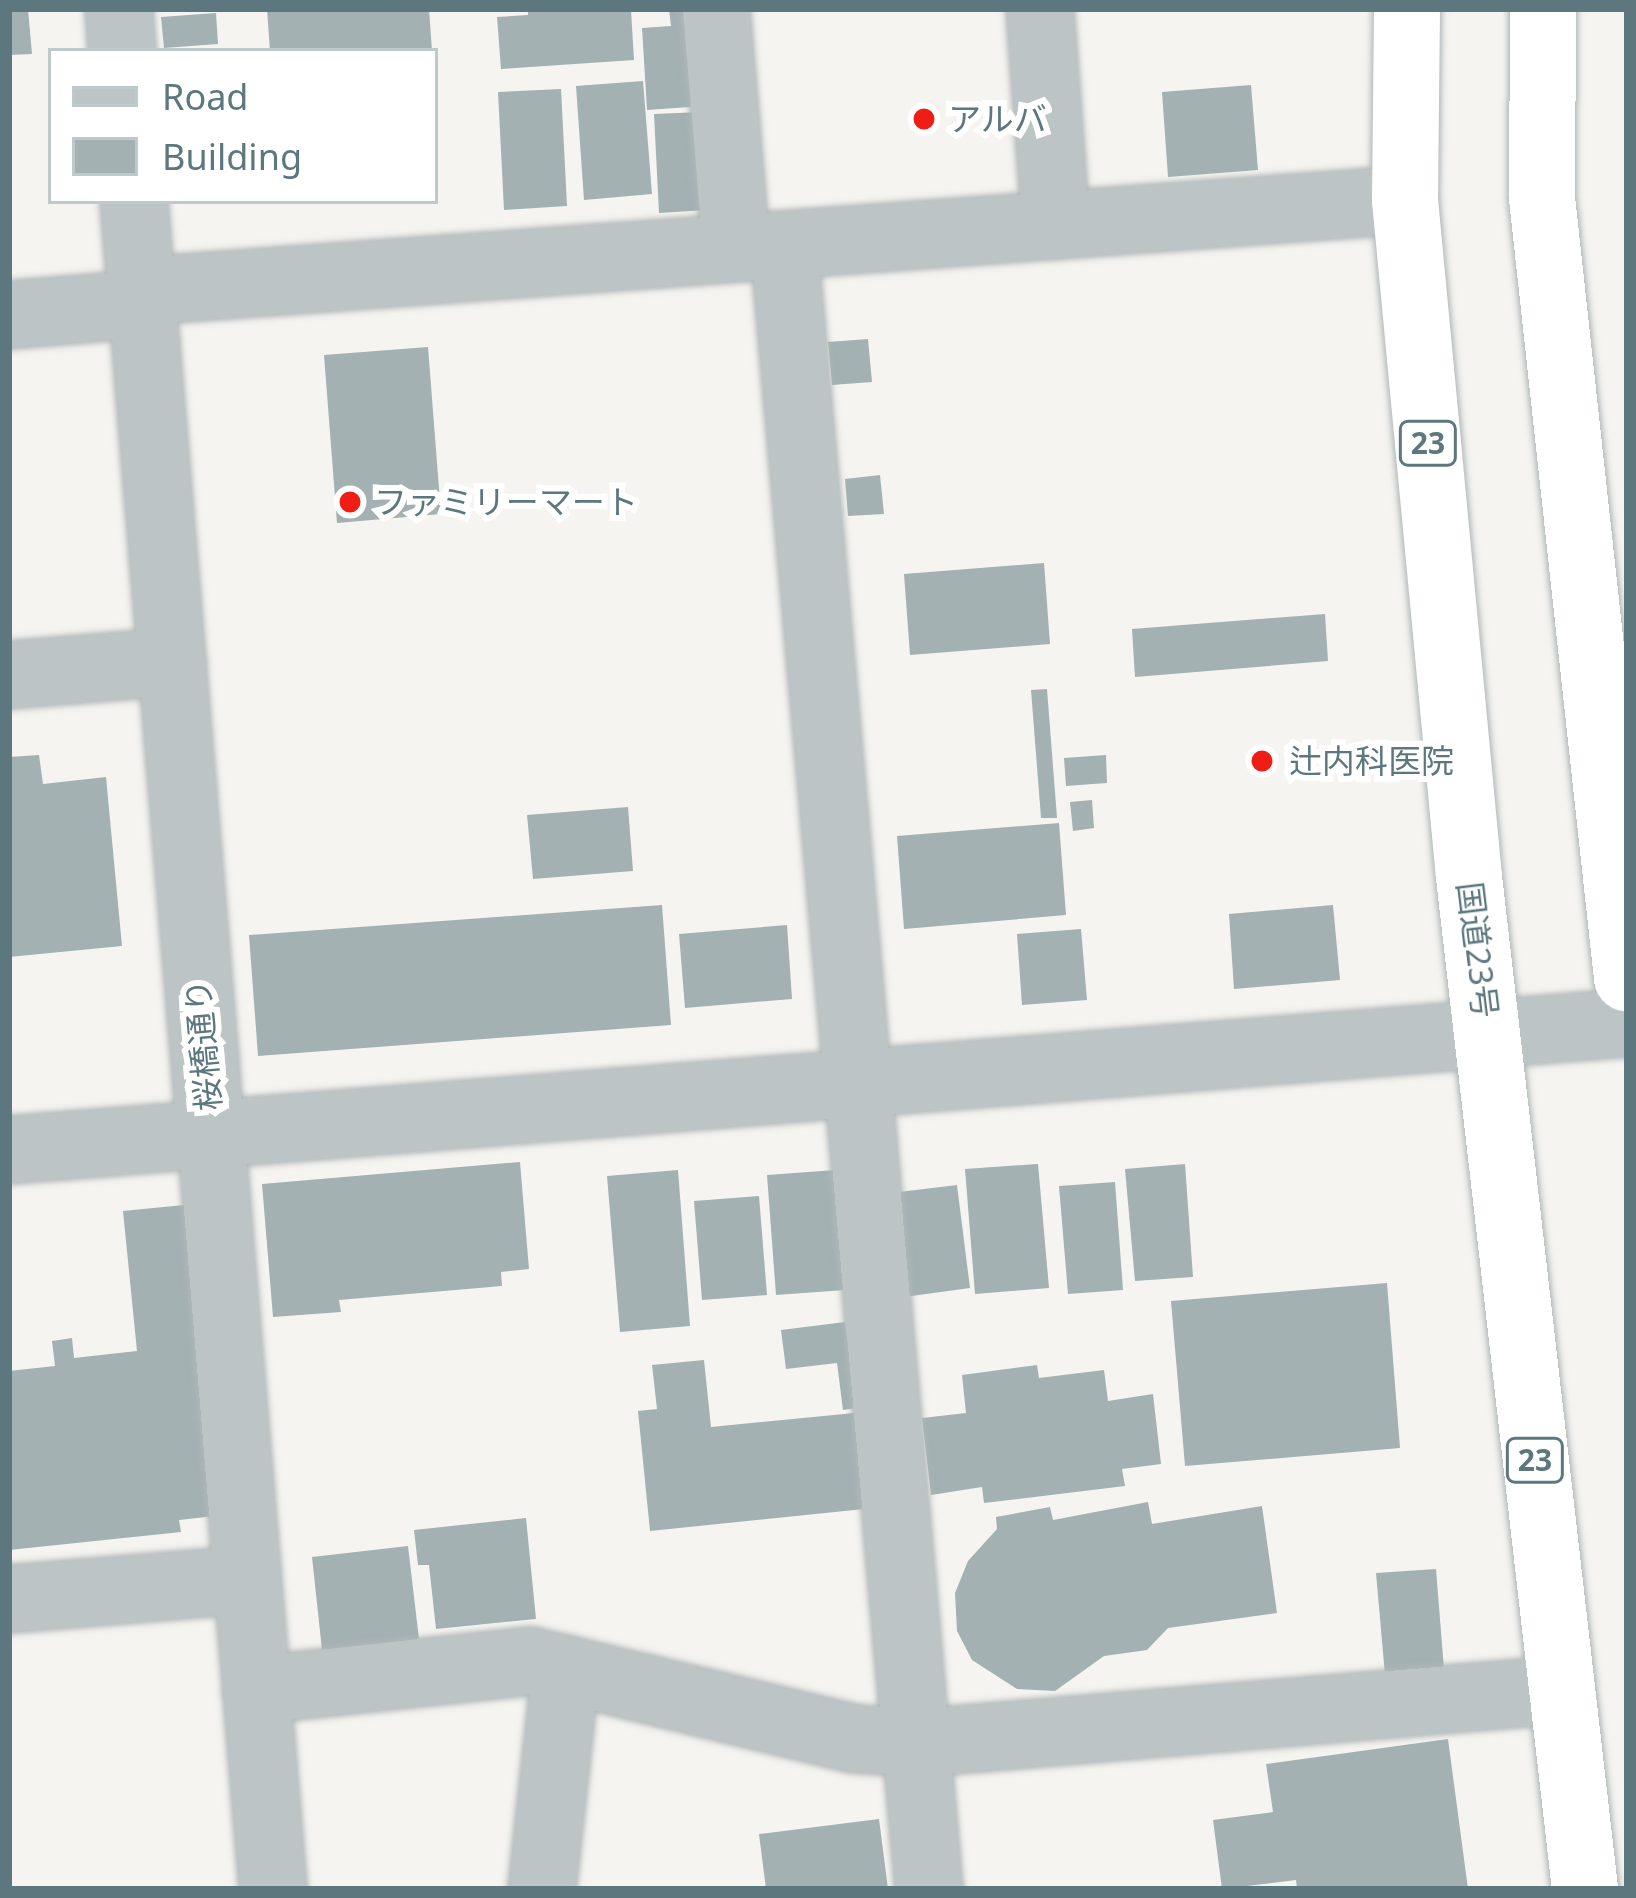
<!DOCTYPE html>
<meta charset="utf-8">
<style>
body{margin:0}
#map{position:relative;width:1636px;height:1898px;overflow:hidden;background:#f5f4f0;font-family:"Noto Sans","Noto Sans JP",sans-serif}
div>[style]{position:absolute}
.building>*{inset:0;background:#a3b1b3}
.roads{filter:drop-shadow(0 0 3px #b0b7b8) drop-shadow(0 0 3px #b0b7b8)}
.minor>*{height:66px;margin:-33px;padding:0 33px;transform-origin:33px;border-radius:33px;background:#bdc4c6}
.highway>*{height:66px;margin:-33px;padding:0 33px;transform-origin:33px;border-radius:33px;background:#fff}
.dots>*{width:33px;height:33px;translate:-50% -50%;box-sizing:border-box;border:6px solid #fff;border-radius:50%}
span{translate:-50% -50%;white-space:nowrap;text-align:center;line-height:1.15;-webkit-text-stroke:12px #fff;paint-order:stroke}
.shield-label span{padding:3px 9px;background:#fff;border:3px solid;border-radius:9px;-webkit-text-stroke-width:0}
.shield-label{font-size:30px;color:#5d777e;font-weight:700}
.poi-label{font-size:33px;color:#5d777e}
.left{translate:0 -50%;text-align:left}
.street-label{font-size:33px;color:#5d777e}
.frame{position:absolute;inset:0;border:12px solid #5d777e;pointer-events:none}
.legend{position:absolute;left:48px;top:48px;width:390px;height:156px;box-sizing:border-box;background:#fff;border:3px solid #bec9cb;margin:0;padding:15px 21px;list-style:none;font-size:36px;color:#5d777e}
.legend li{display:flex;align-items:center;gap:24px;height:60px}
.legend b{width:60px;border:3px solid #bec9cb}
</style>
<div id="map">
<div class="building">
<i style="clip-path:polygon(9px 9px,28px 9px,32px 54px,9px 55px)"></i>
<i style="clip-path:polygon(267px 9px,429px 9px,432px 51px,270px 51px)"></i>
<i style="clip-path:polygon(528px 9px,631px 10px,634px 60px,501px 69px,497px 17px,528px 15px)"></i>
<i style="clip-path:polygon(669px 9px,697px 9px,704px 106px,647px 110px,642px 28px,671px 26px)"></i>
<i style="clip-path:polygon(216px 13px,218px 44px,164px 48px,161px 17px)"></i>
<i style="clip-path:polygon(643px 81px,652px 194px,584px 200px,576px 86px)"></i>
<i style="clip-path:polygon(1251px 85px,1258px 170px,1168px 177px,1162px 92px)"></i>
<i style="clip-path:polygon(561px 89px,567px 206px,504px 210px,498px 92px)"></i>
<i style="clip-path:polygon(702px 112px,707px 210px,659px 213px,654px 114px)"></i>
<i style="clip-path:polygon(868px 339px,872px 382px,832px 385px,828px 342px)"></i>
<i style="clip-path:polygon(428px 347px,441px 514px,337px 523px,324px 355px)"></i>
<i style="clip-path:polygon(880px 475px,884px 514px,848px 516px,845px 479px)"></i>
<i style="clip-path:polygon(1044px 563px,1050px 644px,910px 655px,904px 574px)"></i>
<i style="clip-path:polygon(1325px 614px,1328px 661px,1135px 677px,1132px 629px)"></i>
<i style="clip-path:polygon(1047px 689px,1057px 818px,1041px 818px,1031px 690px)"></i>
<i style="clip-path:polygon(39px 755px,43px 784px,106px 777px,122px 946px,9px 957px,9px 757px)"></i>
<i style="clip-path:polygon(1106px 755px,1107px 783px,1066px 786px,1064px 758px)"></i>
<i style="clip-path:polygon(1092px 800px,1094px 828px,1073px 831px,1070px 802px)"></i>
<i style="clip-path:polygon(628px 807px,633px 871px,533px 879px,527px 815px)"></i>
<i style="clip-path:polygon(1059px 823px,1066px 915px,904px 929px,897px 836px)"></i>
<i style="clip-path:polygon(662px 905px,671px 1025px,258px 1056px,249px 935px)"></i>
<i style="clip-path:polygon(1333px 905px,1340px 980px,1234px 989px,1229px 914px)"></i>
<i style="clip-path:polygon(787px 925px,792px 999px,685px 1008px,679px 934px)"></i>
<i style="clip-path:polygon(1081px 929px,1087px 1000px,1022px 1005px,1017px 934px)"></i>
<i style="clip-path:polygon(520px 1162px,529px 1269px,501px 1272px,502px 1286px,339px 1300px,341px 1312px,273px 1317px,262px 1184px)"></i>
<i style="clip-path:polygon(1038px 1164px,1049px 1288px,975px 1294px,965px 1169px)"></i>
<i style="clip-path:polygon(1185px 1164px,1193px 1277px,1135px 1281px,1125px 1169px)"></i>
<i style="clip-path:polygon(678px 1170px,690px 1326px,620px 1332px,607px 1176px)"></i>
<i style="clip-path:polygon(836px 1170px,845px 1290px,776px 1295px,767px 1175px)"></i>
<i style="clip-path:polygon(1115px 1182px,1123px 1290px,1068px 1294px,1059px 1186px)"></i>
<i style="clip-path:polygon(957px 1185px,970px 1288px,904px 1297px,891px 1193px)"></i>
<i style="clip-path:polygon(759px 1196px,767px 1295px,702px 1300px,694px 1201px)"></i>
<i style="clip-path:polygon(184px 1205px,215px 1516px,179px 1520px,181px 1532px,9px 1550px,9px 1371px,55px 1366px,52px 1341px,72px 1338px,74px 1358px,137px 1351px,123px 1211px)"></i>
<i style="clip-path:polygon(1387px 1283px,1400px 1448px,1185px 1466px,1171px 1301px)"></i>
<i style="clip-path:polygon(845px 1322px,856px 1408px,843px 1410px,837px 1363px,786px 1369px,781px 1330px)"></i>
<i style="clip-path:polygon(704px 1360px,711px 1427px,854px 1413px,864px 1509px,650px 1531px,638px 1411px,657px 1409px,652px 1365px)"></i>
<i style="clip-path:polygon(1037px 1365px,1039px 1378px,1104px 1370px,1108px 1401px,1153px 1394px,1161px 1464px,1122px 1469px,1125px 1486px,984px 1503px,982px 1487px,931px 1495px,922px 1418px,966px 1413px,962px 1375px)"></i>
<i style="clip-path:polygon(1148px 1502px,1152px 1524px,1262px 1506px,1277px 1613px,1168px 1628px,1147px 1650px,1104px 1656px,1055px 1691px,1017px 1689px,972px 1660px,957px 1631px,955px 1593px,968px 1561px,997px 1529px,996px 1517px,1050px 1507px,1053px 1520px)"></i>
<i style="clip-path:polygon(526px 1518px,536px 1619px,436px 1629px,429px 1565px,418px 1565px,414px 1530px)"></i>
<i style="clip-path:polygon(408px 1546px,419px 1639px,322px 1650px,312px 1557px)"></i>
<i style="clip-path:polygon(1436px 1569px,1444px 1669px,1385px 1675px,1376px 1573px)"></i>
<i style="clip-path:polygon(1448px 1739px,1468px 1889px,1297px 1889px,1296px 1880px,1222px 1889px,1213px 1820px,1273px 1812px,1266px 1764px)"></i>
<i style="clip-path:polygon(879px 1819px,888px 1889px,766px 1889px,759px 1834px)"></i>
</div>
<div class="roads">
<div class="minor">
<i style="left:119px;top:9px;width:42px;rotate:85.9deg"></i>
<i style="left:716px;top:9px;width:240px;rotate:85.2deg"></i>
<i style="left:1040px;top:9px;width:217px;rotate:85.8deg"></i>
<i style="left:134px;top:201px;width:1694px;rotate:85.29deg"></i>
<i style="left:784px;top:245px;width:1650px;rotate:84.96deg"></i>
<i style="left:142px;top:291px;width:1266px;rotate:-4.12deg"></i>
<i style="left:9px;top:315px;width:133px;rotate:-4.7deg"></i>
<i style="left:9px;top:675px;width:164px;rotate:-4.6deg"></i>
<i style="left:9px;top:1150px;width:1623px;rotate:-4.49deg"></i>
<i style="left:9px;top:1599px;width:239px;rotate:-4.6deg"></i>
<i style="left:256px;top:1690px;width:276px;rotate:-6deg"></i>
<i style="left:530px;top:1661px;width:335px;rotate:13.5deg"></i>
<i style="left:856px;top:1739px;width:62px;rotate:3.7deg"></i>
<i style="left:918px;top:1743px;width:644px;rotate:-4.72deg"></i>
<i style="left:542px;top:1889px;width:221px;rotate:-83.8deg"></i>
</div>
<div class="highway">
<i style="left:1407px;top:9px;width:191px;rotate:90.6deg"></i>
<i style="left:1405px;top:200px;width:680px;rotate:84.6deg"></i>
<i style="left:1469px;top:877px;width:1019px;rotate:83.46deg"></i>
<i style="left:1543px;top:9px;width:189px;rotate:90.3deg"></i>
<i style="left:1542px;top:198px;width:785px;rotate:83.78deg"></i>
</div>
</div>
<div class="dots">
<i style="left:924px;top:119px;background:#f01c16"></i>
<i style="left:350px;top:502px;background:#f01c16"></i>
<i style="left:1262px;top:761px;background:#f01c16"></i>
</div>
<div class="shield-label">
<span style="left:1428px;top:443px">23</span>
<span style="left:1535px;top:1460px">23</span>
</div>
<div class="poi-label">
<span class="left" style="left:948px;top:119px">アルバ</span>
<span class="left" style="left:374px;top:502px">ファミリーマート</span>
<span class="left" style="left:1289px;top:761px">辻内科医院</span>
</div>
<div class="street-label">
<span style="left:1478px;top:950px;rotate:83deg">国道23号</span>
<span style="left:203px;top:1045px;rotate:-95deg">桜橋通り</span>
</div>
<div class="frame"></div>
<ul class="legend">
<li><b style="height:15px;background:#bdc4c6"></b>Road</li>
<li><b style="height:33px;background:#a3b1b3"></b>Building</li>
</ul>
</div>
